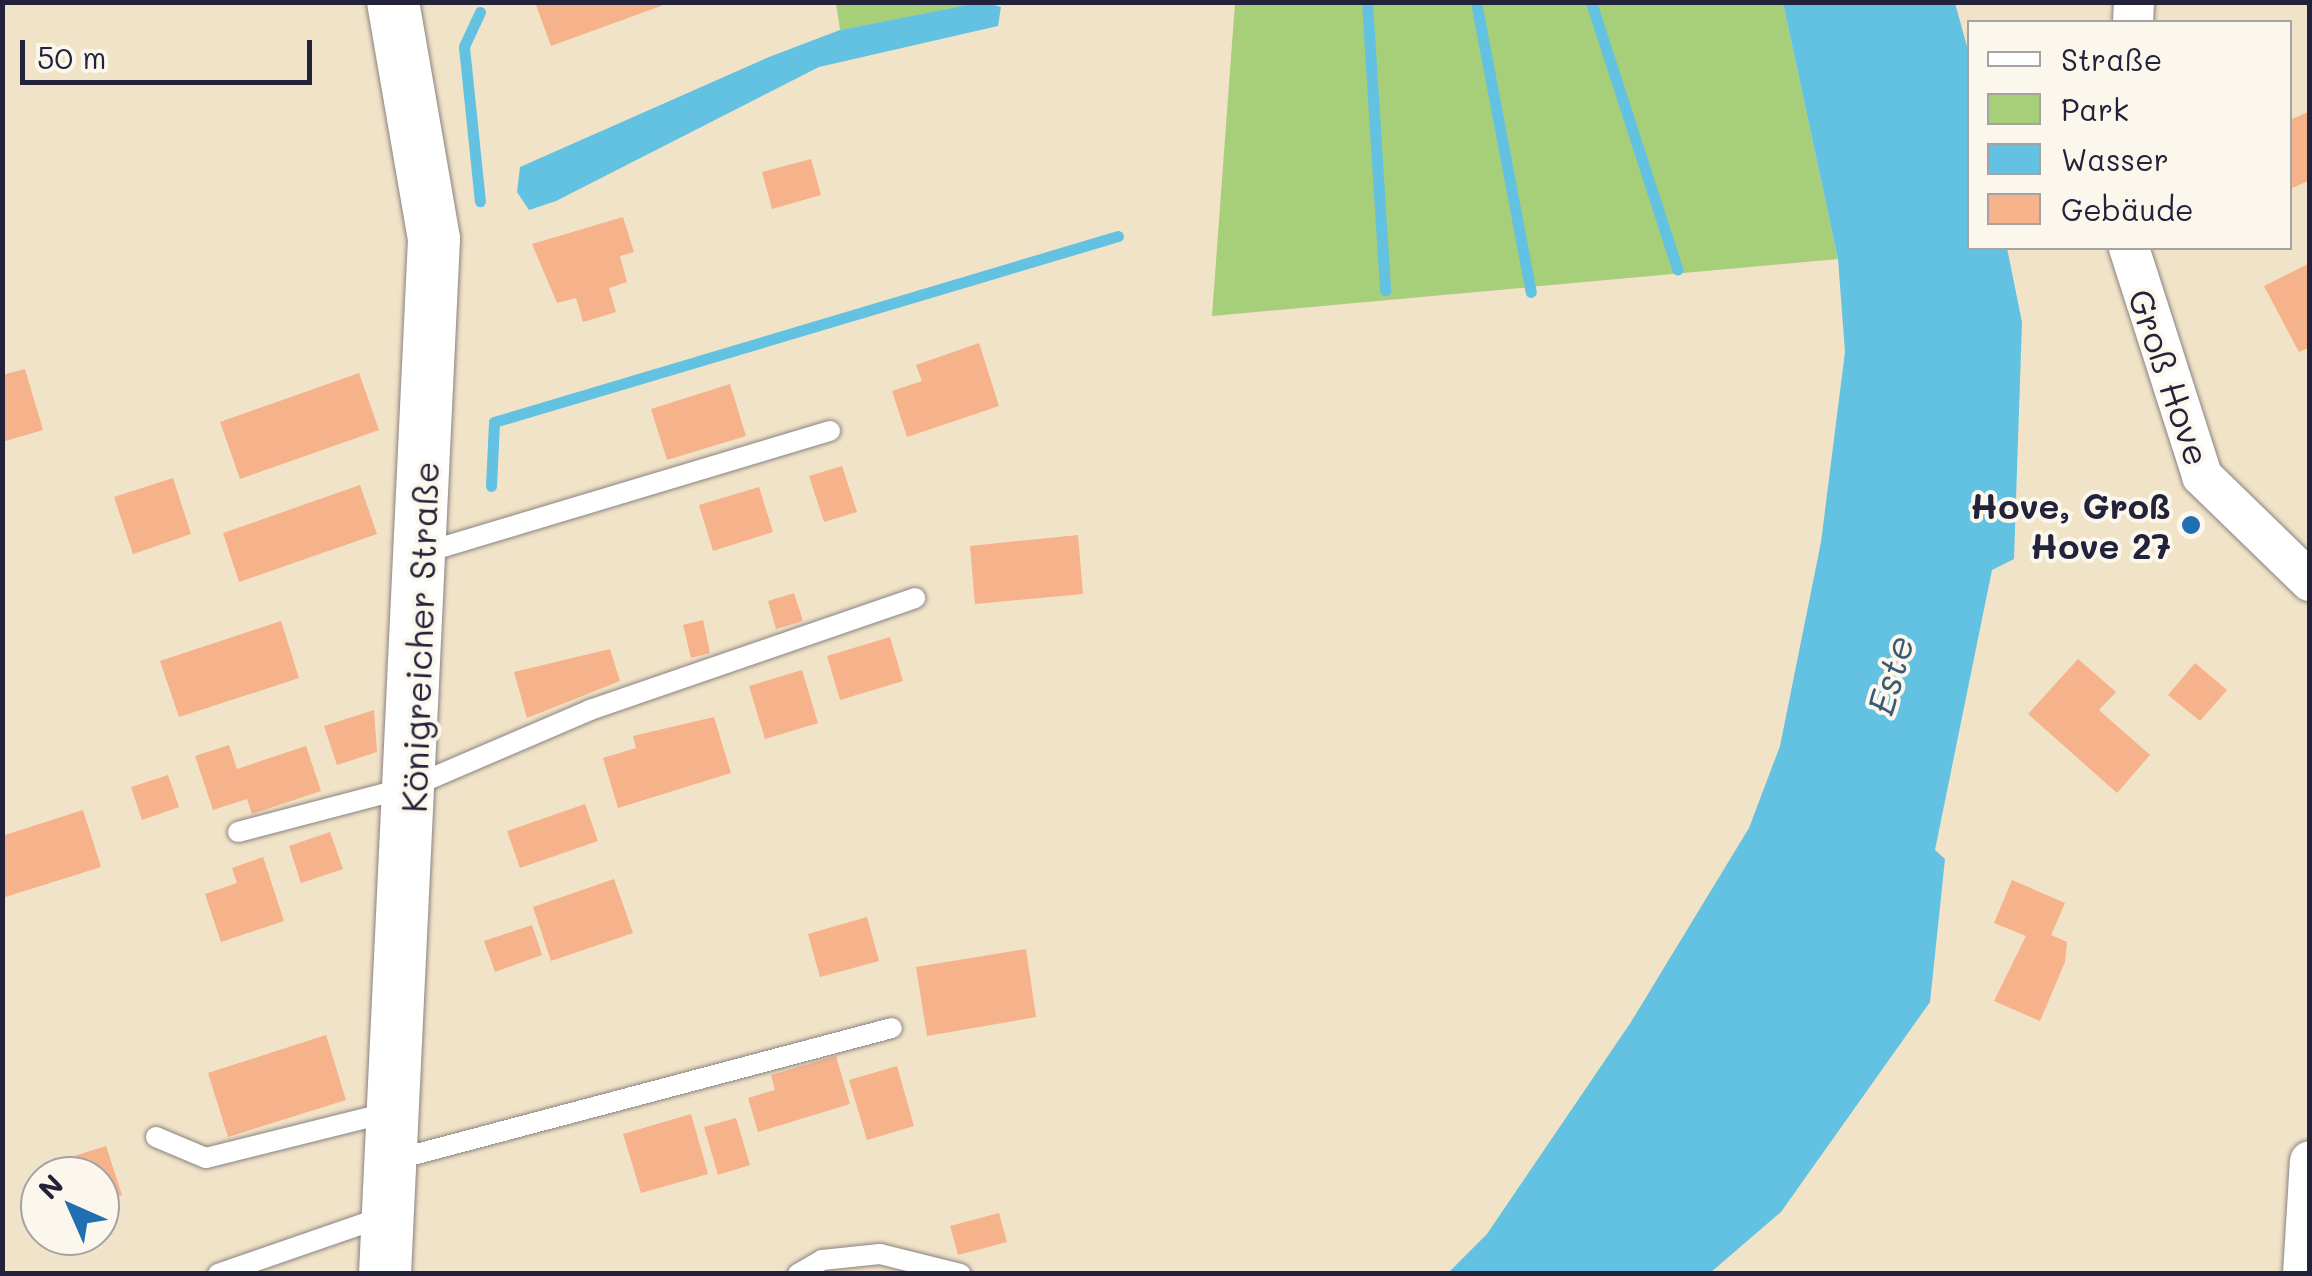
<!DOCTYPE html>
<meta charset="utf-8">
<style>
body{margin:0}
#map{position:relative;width:2312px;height:1276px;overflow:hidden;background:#f1e3c7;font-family:Mali,sans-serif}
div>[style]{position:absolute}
.green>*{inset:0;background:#a7ce79}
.water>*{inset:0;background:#63c2e1}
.stream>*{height:11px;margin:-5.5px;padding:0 5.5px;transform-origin:5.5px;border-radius:5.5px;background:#63c2e1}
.building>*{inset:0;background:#f5b28b}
.roads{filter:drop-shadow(0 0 2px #8a8281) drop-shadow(0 0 2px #8a8281)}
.service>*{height:20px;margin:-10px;padding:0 10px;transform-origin:10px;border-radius:10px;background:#fff}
.minor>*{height:40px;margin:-20px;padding:0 20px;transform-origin:20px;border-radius:20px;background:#fff}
.tertiary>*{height:52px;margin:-26px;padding:0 26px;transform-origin:26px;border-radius:26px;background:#fff}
.dots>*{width:28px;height:28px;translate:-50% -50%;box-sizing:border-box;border:5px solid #fbf7ec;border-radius:50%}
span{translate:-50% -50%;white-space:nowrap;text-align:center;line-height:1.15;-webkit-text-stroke:8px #fbf7ec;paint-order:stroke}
.street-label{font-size:35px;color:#22223b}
.poi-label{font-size:35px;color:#22223b;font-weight:700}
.right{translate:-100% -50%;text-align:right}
.water-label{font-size:38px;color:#395a75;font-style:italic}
.frame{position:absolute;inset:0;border:5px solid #22223b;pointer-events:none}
.legend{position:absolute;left:1967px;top:20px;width:325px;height:230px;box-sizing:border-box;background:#fbf7ec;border:2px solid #a4a2a5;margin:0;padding:12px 18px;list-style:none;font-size:30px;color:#22223b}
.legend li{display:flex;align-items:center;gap:20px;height:50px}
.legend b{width:50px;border:2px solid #a4a2a5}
.north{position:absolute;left:20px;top:1156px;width:100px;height:100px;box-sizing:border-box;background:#fbf7ec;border:2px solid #a4a2a5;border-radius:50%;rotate:315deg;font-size:28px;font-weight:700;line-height:40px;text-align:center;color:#22223b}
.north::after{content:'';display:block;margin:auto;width:35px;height:45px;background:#1f6fb2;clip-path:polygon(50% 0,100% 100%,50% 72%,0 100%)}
.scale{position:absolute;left:20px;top:40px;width:292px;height:45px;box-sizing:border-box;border:5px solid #22223b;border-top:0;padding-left:12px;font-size:30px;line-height:35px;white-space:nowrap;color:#22223b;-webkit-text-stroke:8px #fbf7ec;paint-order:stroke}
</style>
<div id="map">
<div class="green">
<i style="clip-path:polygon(836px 3px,984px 3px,840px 30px)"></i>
<i style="clip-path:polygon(1235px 3px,1783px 3px,1838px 259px,1212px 316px)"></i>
</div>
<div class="water">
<i style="clip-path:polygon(984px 2px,1001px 7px,998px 26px,819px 67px,556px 201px,529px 210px,517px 192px,520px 167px,769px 57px,840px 30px)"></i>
<i style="clip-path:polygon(1783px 3px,1955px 3px,1969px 54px,1970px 248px,2007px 248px,2022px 322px,2014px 559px,1992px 570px,1935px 850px,1945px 859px,1930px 1002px,1781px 1212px,1710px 1273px,1448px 1273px,1487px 1234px,1631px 1022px,1749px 828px,1780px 746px,1821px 542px,1845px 352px,1838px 259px)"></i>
</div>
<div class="stream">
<i style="left:1367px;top:2px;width:289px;rotate:86.4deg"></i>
<i style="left:1476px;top:2px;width:295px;rotate:79.3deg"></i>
<i style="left:1591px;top:2px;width:281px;rotate:72.1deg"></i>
<i style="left:480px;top:12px;width:38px;rotate:115deg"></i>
<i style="left:464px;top:47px;width:155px;rotate:84.1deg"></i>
<i style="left:491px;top:486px;width:64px;rotate:-87.3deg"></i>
<i style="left:494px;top:422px;width:651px;rotate:-16.6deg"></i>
</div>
<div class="building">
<i style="clip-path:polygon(535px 2px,669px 2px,669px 3px,551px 46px)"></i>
<i style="clip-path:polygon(2310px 111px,2310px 180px,2290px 189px,2290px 120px)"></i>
<i style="clip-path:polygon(811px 159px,821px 195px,772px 209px,762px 172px)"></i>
<i style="clip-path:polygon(623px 217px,634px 252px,620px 256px,627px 282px,609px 288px,616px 312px,583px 322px,576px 298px,557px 303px,532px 244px)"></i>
<i style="clip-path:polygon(2310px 263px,2310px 347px,2299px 352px,2264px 286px)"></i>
<i style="clip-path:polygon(979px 343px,999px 406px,907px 437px,892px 391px,922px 381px,916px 365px)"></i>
<i style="clip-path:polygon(25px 369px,43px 430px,2px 442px,2px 375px)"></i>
<i style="clip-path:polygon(359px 373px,379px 430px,240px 479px,220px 422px)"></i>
<i style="clip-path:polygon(730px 384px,746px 436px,667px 460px,651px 409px)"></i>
<i style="clip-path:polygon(842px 466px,857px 512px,824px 522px,809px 476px)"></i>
<i style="clip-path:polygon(173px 478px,191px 534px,133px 554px,114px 497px)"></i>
<i style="clip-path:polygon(360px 485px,377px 534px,239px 582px,223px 533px)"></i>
<i style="clip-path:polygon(759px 487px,773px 532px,713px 551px,699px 505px)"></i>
<i style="clip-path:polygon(1078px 535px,1083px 594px,975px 604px,970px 546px)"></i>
<i style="clip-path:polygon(794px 593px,803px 621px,776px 629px,768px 601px)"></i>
<i style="clip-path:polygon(703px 620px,710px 653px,691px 658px,683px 625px)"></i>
<i style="clip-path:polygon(281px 621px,299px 678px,179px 717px,160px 661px)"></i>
<i style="clip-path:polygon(890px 637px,903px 681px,840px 700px,827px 656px)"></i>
<i style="clip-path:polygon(610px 649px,620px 681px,527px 718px,514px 672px)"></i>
<i style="clip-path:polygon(2078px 659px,2116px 692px,2099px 710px,2150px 755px,2117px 793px,2028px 714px)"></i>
<i style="clip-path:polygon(2195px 663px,2227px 690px,2200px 721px,2168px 695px)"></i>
<i style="clip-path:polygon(802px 670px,818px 723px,765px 739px,749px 686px)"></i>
<i style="clip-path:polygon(374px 710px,377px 752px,337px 765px,324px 726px)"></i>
<i style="clip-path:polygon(714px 717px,731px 773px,618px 808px,603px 758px,636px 748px,633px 736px)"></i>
<i style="clip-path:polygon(229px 745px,237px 769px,306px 746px,321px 791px,252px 814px,247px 799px,213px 810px,195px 756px)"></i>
<i style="clip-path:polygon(168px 775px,179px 807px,142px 820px,131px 787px)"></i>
<i style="clip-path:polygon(585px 804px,598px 841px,520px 868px,507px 831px)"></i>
<i style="clip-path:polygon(83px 810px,101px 867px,2px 898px,2px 836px)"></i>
<i style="clip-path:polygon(330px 832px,343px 869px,301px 883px,289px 846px)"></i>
<i style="clip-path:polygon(263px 857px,284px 921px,221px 942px,205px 894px,237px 883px,232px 868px)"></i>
<i style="clip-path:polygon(614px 879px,633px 933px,551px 961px,533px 907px)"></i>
<i style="clip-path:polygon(2012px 880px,2065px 903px,2051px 935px,2067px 942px,2065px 962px,2040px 1021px,1994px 1001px,2026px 936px,1994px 923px)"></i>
<i style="clip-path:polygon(867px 917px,879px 961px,820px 977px,808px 934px)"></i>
<i style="clip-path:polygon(532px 925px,542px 955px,495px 972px,484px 941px)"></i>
<i style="clip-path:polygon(1026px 949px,1036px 1017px,927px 1036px,916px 967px)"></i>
<i style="clip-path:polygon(326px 1035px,346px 1100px,228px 1137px,208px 1073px)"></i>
<i style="clip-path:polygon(836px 1056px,850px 1104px,758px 1132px,748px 1098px,775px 1090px,771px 1075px)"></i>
<i style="clip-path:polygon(897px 1066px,914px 1126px,867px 1140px,849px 1080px)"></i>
<i style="clip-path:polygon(691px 1114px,708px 1174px,641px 1193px,623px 1134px)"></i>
<i style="clip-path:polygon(736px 1118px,750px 1165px,718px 1175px,704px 1127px)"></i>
<i style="clip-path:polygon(106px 1146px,122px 1195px,100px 1202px,100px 1176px,60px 1176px,55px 1162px)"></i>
<i style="clip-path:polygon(999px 1213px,1007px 1242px,958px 1255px,950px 1226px)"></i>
</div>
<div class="roads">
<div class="service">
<i style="left:423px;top:553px;width:425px;rotate:-16.7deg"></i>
<i style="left:238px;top:832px;width:181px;rotate:-14.7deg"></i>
<i style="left:413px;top:786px;width:193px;rotate:-23.2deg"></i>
<i style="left:590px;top:710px;width:344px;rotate:-19deg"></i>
<i style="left:156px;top:1137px;width:54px;rotate:22.8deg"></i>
<i style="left:206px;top:1158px;width:190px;rotate:-14deg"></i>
<i style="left:394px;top:1160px;width:515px;rotate:-14.85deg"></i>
<i style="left:218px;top:1274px;width:175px;rotate:-19.1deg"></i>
<i style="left:798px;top:1274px;width:28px;rotate:-30deg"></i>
<i style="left:822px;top:1260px;width:58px;rotate:-5.9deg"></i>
<i style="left:880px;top:1254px;width:83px;rotate:13.9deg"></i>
</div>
<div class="minor">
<i style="left:2133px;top:22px;width:20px;rotate:-87deg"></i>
<i style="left:2129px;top:248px;width:239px;rotate:72.2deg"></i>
<i style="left:2202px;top:476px;width:151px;rotate:44.2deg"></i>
<i style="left:2303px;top:1274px;width:113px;rotate:-86.5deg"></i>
</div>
<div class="tertiary">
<i style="left:385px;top:1274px;width:1036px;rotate:-87.29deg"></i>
<i style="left:434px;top:239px;width:241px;rotate:-99.8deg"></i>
</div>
</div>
<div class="dots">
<i style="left:2191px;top:525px;background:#1f6fb2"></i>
</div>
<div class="street-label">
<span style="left:2170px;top:377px;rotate:71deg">Groß Hove</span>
<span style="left:419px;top:637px;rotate:-88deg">Königreicher Straße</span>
</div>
<div class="poi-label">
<span class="right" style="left:2171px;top:525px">Hove, Groß<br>Hove 27</span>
</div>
<div class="water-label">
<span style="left:1890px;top:675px;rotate:-74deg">Este</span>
</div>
<div class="frame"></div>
<ul class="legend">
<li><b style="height:12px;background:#fff"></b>Straße</li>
<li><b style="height:28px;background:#a7ce79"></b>Park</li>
<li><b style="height:28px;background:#63c2e1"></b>Wasser</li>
<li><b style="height:28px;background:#f5b28b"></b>Gebäude</li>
</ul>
<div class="north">N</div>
<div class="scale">50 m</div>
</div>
